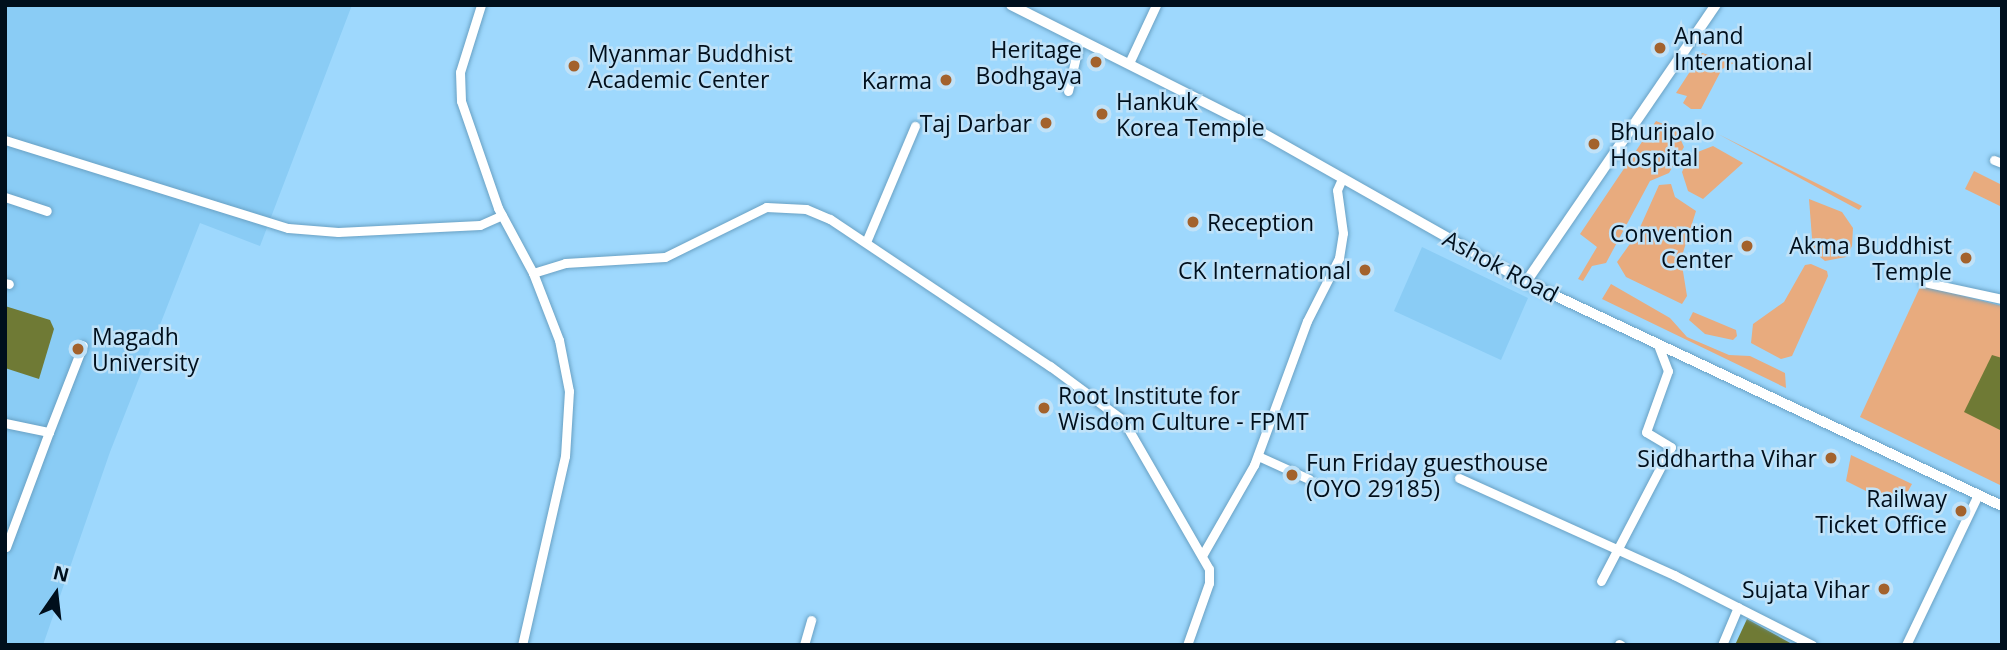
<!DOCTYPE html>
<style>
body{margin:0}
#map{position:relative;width:2007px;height:650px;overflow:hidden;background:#9ed8fd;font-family:"Open Sans",sans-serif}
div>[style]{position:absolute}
.built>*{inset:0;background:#8accf5}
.green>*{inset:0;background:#e8ab7e}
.water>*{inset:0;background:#6f7a35}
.roads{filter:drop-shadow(0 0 2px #69a1c4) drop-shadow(0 0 2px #69a1c4)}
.minor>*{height:9px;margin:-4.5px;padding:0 4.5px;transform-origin:4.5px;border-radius:4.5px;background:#fff}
.tertiary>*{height:10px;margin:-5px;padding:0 5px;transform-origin:5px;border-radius:5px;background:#fff}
.dots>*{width:19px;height:19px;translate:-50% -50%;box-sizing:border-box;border:4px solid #c0e2f8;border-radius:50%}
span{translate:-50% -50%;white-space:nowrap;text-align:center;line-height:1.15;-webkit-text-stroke:5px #c0e2f8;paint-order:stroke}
.poi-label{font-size:23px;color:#000f1c}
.left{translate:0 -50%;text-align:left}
.right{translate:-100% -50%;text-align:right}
.street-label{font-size:23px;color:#000f1c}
.frame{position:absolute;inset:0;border:7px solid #000f1c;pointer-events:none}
.north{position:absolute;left:21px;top:559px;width:70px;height:70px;-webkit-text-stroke:5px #c0e2f8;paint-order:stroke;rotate:14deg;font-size:19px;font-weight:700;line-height:28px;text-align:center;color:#000f1c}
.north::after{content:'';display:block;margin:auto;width:24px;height:32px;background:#000f1c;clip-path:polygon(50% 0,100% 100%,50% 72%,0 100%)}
</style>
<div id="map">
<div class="built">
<i style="clip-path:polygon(5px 5px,352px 5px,260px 246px,200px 223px,110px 452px,43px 645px,5px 645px)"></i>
<i style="clip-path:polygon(1422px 247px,1528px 298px,1501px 360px,1394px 311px)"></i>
</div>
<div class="green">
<i style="clip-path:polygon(1702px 53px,1734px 63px,1722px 69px,1701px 109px,1691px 109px,1683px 103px,1687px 96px,1676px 93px)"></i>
<i style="clip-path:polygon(1656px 121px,1676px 129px,1684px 147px,1669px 173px,1650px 181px,1606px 263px,1592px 266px,1583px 281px,1578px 279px,1597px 247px,1580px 234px)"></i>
<i style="clip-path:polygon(1718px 134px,1862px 206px,1859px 210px)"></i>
<i style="clip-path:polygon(1713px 146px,1743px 163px,1703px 199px,1688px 191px,1682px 172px,1690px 155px)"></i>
<i style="clip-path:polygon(1974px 171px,2002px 185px,2002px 207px,1965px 189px)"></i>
<i style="clip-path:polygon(1671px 184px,1675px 197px,1696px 211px,1681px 259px,1687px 296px,1682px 304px,1626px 277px,1617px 262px,1637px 234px,1659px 185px)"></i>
<i style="clip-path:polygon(1809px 199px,1842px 212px,1853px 228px,1852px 246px,1846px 257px,1825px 261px,1813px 251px)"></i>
<i style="clip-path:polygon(1811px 264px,1827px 271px,1828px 276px,1792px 356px,1781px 359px,1751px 343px,1753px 324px,1784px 302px,1805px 265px)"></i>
<i style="clip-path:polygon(1611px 284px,1670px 318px,1687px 337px,1729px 355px,1750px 356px,1785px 373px,1786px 388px,1602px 299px)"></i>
<i style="clip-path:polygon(1921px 285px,2002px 306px,2002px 486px,1860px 417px)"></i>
<i style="clip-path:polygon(1693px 312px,1736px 330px,1737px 336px,1733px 340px,1705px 334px,1689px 320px)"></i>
<i style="clip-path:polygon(1851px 455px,1912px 484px,1902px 502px,1896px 506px,1846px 481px)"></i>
</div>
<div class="water">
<i style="clip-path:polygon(5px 306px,50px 320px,54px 329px,39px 379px,5px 368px)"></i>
<i style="clip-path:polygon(1992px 355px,2002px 358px,2002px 431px,1964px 412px)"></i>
<i style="clip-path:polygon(1747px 619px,1794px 645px,1735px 645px)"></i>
</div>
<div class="roads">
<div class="minor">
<i style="left:481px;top:5px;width:70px;rotate:107.4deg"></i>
<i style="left:460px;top:72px;width:29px;rotate:88deg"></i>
<i style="left:461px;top:101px;width:113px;rotate:70.9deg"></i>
<i style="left:498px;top:208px;width:74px;rotate:61.7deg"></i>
<i style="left:533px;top:273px;width:72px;rotate:68.8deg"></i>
<i style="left:559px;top:340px;width:52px;rotate:78.9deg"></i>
<i style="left:569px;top:391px;width:65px;rotate:93.5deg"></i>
<i style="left:565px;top:456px;width:194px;rotate:102.8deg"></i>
<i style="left:1129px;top:63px;width:64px;rotate:-65deg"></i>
<i style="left:1068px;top:91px;width:53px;rotate:-77deg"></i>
<i style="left:5px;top:140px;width:296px;rotate:17.3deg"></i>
<i style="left:288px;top:228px;width:50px;rotate:4.6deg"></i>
<i style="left:338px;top:232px;width:142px;rotate:-2.8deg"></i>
<i style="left:480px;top:225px;width:24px;rotate:-24deg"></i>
<i style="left:1994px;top:160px;width:9px;rotate:21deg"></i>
<i style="left:5px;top:197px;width:44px;rotate:18.4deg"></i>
<i style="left:866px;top:242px;width:126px;rotate:-67.1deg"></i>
<i style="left:533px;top:273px;width:34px;rotate:-17deg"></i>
<i style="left:565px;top:263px;width:100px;rotate:-3.4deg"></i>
<i style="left:665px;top:257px;width:113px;rotate:-26.3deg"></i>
<i style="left:766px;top:207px;width:40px;rotate:2.9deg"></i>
<i style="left:806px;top:209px;width:26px;rotate:23deg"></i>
<i style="left:830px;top:219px;width:265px;rotate:33.8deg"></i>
<i style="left:1050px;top:366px;width:91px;rotate:36.5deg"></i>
<i style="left:1123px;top:420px;width:172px;rotate:60deg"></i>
<i style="left:1209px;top:569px;width:14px;rotate:90deg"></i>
<i style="left:1209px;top:583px;width:66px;rotate:109.5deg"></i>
<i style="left:1924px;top:282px;width:80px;rotate:12.3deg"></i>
<i style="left:5px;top:283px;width:4px;rotate:14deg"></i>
<i style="left:5px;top:423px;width:45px;rotate:11.6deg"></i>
<i style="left:49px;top:432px;width:123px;rotate:110.5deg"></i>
<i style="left:49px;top:432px;width:93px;rotate:-68.7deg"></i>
<i style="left:1258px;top:456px;width:56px;rotate:24.3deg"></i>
<i style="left:1459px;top:478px;width:236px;rotate:24.3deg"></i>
<i style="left:1674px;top:575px;width:155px;rotate:26.9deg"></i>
<i style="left:1203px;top:554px;width:103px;rotate:-60.2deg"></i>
<i style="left:1254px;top:465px;width:153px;rotate:-69.8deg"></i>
<i style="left:1307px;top:321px;width:71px;rotate:-63.1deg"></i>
<i style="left:1339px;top:258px;width:25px;rotate:-81deg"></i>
<i style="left:1343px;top:233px;width:43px;rotate:-97.9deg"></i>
<i style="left:1337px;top:190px;width:12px;rotate:-66deg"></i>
<i style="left:1601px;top:581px;width:151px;rotate:-62.4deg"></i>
<i style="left:1671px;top:447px;width:29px;rotate:-149deg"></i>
<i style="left:1646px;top:432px;width:65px;rotate:-70.2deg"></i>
<i style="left:1668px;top:371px;width:30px;rotate:-111deg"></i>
<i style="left:1619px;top:644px;width:2px;rotate:27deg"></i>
<i style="left:804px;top:645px;width:26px;rotate:-74deg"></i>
<i style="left:1722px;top:645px;width:41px;rotate:-67.2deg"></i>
<i style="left:1906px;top:645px;width:164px;rotate:-64.4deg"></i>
</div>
<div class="tertiary">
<i style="left:1011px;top:5px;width:254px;rotate:26.7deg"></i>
<i style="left:1238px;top:119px;width:331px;rotate:29.5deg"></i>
<i style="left:1526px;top:282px;width:526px;rotate:25.2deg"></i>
<i style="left:1526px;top:282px;width:336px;rotate:-55.6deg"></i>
</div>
</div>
<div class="dots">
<i style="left:1660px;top:48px;background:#a3622c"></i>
<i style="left:1096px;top:62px;background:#a3622c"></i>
<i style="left:574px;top:66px;background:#a3622c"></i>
<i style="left:946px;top:80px;background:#a3622c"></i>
<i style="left:1102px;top:114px;background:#a3622c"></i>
<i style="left:1046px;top:123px;background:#a3622c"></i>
<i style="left:1594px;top:144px;background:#a3622c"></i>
<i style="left:1193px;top:222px;background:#a3622c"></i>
<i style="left:1747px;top:246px;background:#a3622c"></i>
<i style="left:1966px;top:258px;background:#a3622c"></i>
<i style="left:1365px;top:270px;background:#a3622c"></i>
<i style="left:78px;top:349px;background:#a3622c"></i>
<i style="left:1044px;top:408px;background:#a3622c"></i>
<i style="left:1831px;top:458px;background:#a3622c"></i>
<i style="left:1292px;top:475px;background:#a3622c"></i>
<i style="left:1961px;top:511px;background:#a3622c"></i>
<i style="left:1884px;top:589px;background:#a3622c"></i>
</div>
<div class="poi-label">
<span class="left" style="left:1674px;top:48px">Anand<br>International</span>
<span class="right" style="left:1082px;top:62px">Heritage<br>Bodhgaya</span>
<span class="left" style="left:588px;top:66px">Myanmar Buddhist<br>Academic Center</span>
<span class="right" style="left:932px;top:80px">Karma</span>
<span class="left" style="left:1116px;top:114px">Hankuk<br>Korea Temple</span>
<span class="right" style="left:1032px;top:123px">Taj Darbar</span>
<span class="left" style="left:1610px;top:144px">Bhuripalo<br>Hospital</span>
<span class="left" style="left:1207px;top:222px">Reception</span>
<span class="right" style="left:1733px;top:246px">Convention<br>Center</span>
<span class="right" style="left:1952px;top:258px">Akma Buddhist<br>Temple</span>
<span class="right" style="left:1351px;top:270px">CK International</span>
<span class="left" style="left:92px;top:349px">Magadh<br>University</span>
<span class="left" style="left:1058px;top:408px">Root Institute for<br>Wisdom Culture - FPMT</span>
<span class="right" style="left:1817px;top:458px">Siddhartha Vihar</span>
<span class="left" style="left:1306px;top:475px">Fun Friday guesthouse<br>(OYO 29185)</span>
<span class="right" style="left:1947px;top:511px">Railway<br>Ticket Office</span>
<span class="right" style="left:1870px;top:589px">Sujata Vihar</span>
</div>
<div class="street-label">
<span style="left:1501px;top:266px;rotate:28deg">Ashok Road</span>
</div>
<div class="frame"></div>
<div class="north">N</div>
</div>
